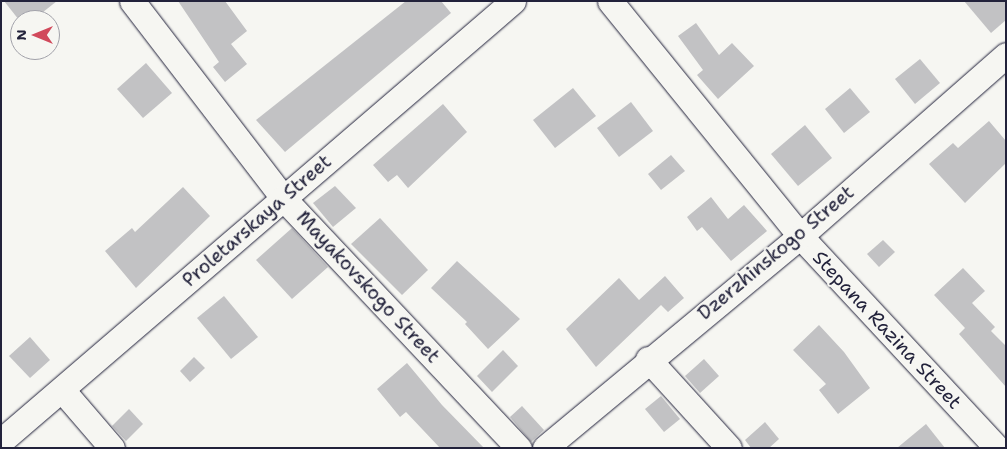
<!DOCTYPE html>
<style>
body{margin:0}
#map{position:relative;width:1007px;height:449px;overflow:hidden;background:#f6f6f2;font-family:"Shantell Sans",sans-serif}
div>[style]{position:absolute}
.building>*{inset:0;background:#c2c2c4}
.roads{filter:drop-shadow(0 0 1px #22223b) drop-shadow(0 0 1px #22223b)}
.minor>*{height:25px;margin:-12.5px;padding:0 12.5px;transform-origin:12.5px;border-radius:12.5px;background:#f6f6f2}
span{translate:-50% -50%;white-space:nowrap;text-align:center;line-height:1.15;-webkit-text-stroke:4px #f6f6f2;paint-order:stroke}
.street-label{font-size:19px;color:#22223b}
.frame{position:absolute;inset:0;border:2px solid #22223b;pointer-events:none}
.north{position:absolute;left:10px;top:10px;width:50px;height:50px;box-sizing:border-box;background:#f6f6f2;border:1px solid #a1a1a9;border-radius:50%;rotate:270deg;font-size:14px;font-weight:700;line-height:20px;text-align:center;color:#22223b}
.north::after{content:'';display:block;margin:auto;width:18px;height:22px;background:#d1495b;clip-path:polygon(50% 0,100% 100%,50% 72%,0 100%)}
</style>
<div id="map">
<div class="building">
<i style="clip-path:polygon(4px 1px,57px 1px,33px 20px,19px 20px)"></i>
<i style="clip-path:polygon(178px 1px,225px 1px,247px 31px,231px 44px,247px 64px,225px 82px,213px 67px,219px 62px)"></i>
<i style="clip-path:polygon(406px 1px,441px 1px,451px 13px,285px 152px,256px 120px)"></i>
<i style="clip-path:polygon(964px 1px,1006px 1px,1006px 20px,991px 33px)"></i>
<i style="clip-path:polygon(696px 23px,719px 55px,732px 43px,754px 66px,718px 99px,697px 75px,703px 70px,678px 36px)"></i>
<i style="clip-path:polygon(920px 59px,940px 83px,915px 104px,895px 79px)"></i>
<i style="clip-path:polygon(146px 63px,172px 93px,143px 118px,117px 89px)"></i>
<i style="clip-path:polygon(573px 88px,596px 116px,555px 148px,533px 120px)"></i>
<i style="clip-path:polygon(850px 88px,870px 112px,844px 133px,825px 109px)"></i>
<i style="clip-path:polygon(631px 102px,653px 131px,619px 157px,597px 128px)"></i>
<i style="clip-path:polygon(443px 104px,467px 132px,408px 188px,397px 175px,388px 182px,373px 165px)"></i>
<i style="clip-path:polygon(989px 121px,1006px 141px,1006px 163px,965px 203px,929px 164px,953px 143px,958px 148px)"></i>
<i style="clip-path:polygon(805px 125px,832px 158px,798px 186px,771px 154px)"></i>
<i style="clip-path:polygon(671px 155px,685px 171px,661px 190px,648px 174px)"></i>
<i style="clip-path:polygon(335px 186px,356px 208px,333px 227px,313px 203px)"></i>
<i style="clip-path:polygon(183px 187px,210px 216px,136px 288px,105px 251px,132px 228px,135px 232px)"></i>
<i style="clip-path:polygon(711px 197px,728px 219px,744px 205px,767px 231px,731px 261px,702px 227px,697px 231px,687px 217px)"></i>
<i style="clip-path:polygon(380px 218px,428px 270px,402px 295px,351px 244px)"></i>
<i style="clip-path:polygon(292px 228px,328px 267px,292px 299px,256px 260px)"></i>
<i style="clip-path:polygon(883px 240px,895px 252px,879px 267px,867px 254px)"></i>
<i style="clip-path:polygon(457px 261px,520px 319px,488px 349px,465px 324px,467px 322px,431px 288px)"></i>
<i style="clip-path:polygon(963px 268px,985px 291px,972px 303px,995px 327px,991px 331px,1006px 346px,1006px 387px,959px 334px,965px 328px,934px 295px)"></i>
<i style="clip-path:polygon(665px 276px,684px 298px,668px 312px,661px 305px,596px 367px,566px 329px,619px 278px,639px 300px)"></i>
<i style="clip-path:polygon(224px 296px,258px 337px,231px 359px,197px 318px)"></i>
<i style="clip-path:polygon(819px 325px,844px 352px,870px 388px,838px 414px,819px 390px,826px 384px,793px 350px)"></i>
<i style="clip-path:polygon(30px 337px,50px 360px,30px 378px,9px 356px)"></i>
<i style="clip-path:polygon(503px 350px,518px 366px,492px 392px,477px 376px)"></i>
<i style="clip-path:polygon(194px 357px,205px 368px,190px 382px,180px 371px)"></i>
<i style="clip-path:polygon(704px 359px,719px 376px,700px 393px,685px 376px)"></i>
<i style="clip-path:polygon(407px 363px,442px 405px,484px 448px,440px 448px,406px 412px,400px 417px,377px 389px)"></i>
<i style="clip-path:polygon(661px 396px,680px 419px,664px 432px,645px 409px)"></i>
<i style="clip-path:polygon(522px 406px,544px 430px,531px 442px,510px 417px)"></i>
<i style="clip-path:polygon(129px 409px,143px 424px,126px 441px,112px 426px)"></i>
<i style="clip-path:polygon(765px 422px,779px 439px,769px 448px,751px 448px,745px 440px)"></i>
<i style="clip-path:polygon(926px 424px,945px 448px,897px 448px)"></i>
</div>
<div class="roads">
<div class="minor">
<i style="left:132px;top:1px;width:248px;rotate:52.5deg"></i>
<i style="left:283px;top:198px;width:344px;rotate:46.7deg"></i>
<i style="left:610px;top:1px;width:302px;rotate:51deg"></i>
<i style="left:800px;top:236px;width:289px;rotate:47.1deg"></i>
<i style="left:648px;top:359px;width:120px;rotate:47.7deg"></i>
<i style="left:63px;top:391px;width:75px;rotate:49.3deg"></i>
<i style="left:1px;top:441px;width:675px;rotate:-40.67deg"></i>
<i style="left:545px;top:448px;width:332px;rotate:-39.7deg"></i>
<i style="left:800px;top:236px;width:274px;rotate:-41.3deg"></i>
</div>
</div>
<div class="street-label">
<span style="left:257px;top:221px;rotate:-41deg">Proletarskaya Street</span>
<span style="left:776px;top:253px;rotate:-40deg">Dzerzhinskogo Street</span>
<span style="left:368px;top:287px;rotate:47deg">Mayakovskogo Street</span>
<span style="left:887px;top:330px;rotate:47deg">Stepana Razina Street</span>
</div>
<div class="frame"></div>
<div class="north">N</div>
</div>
